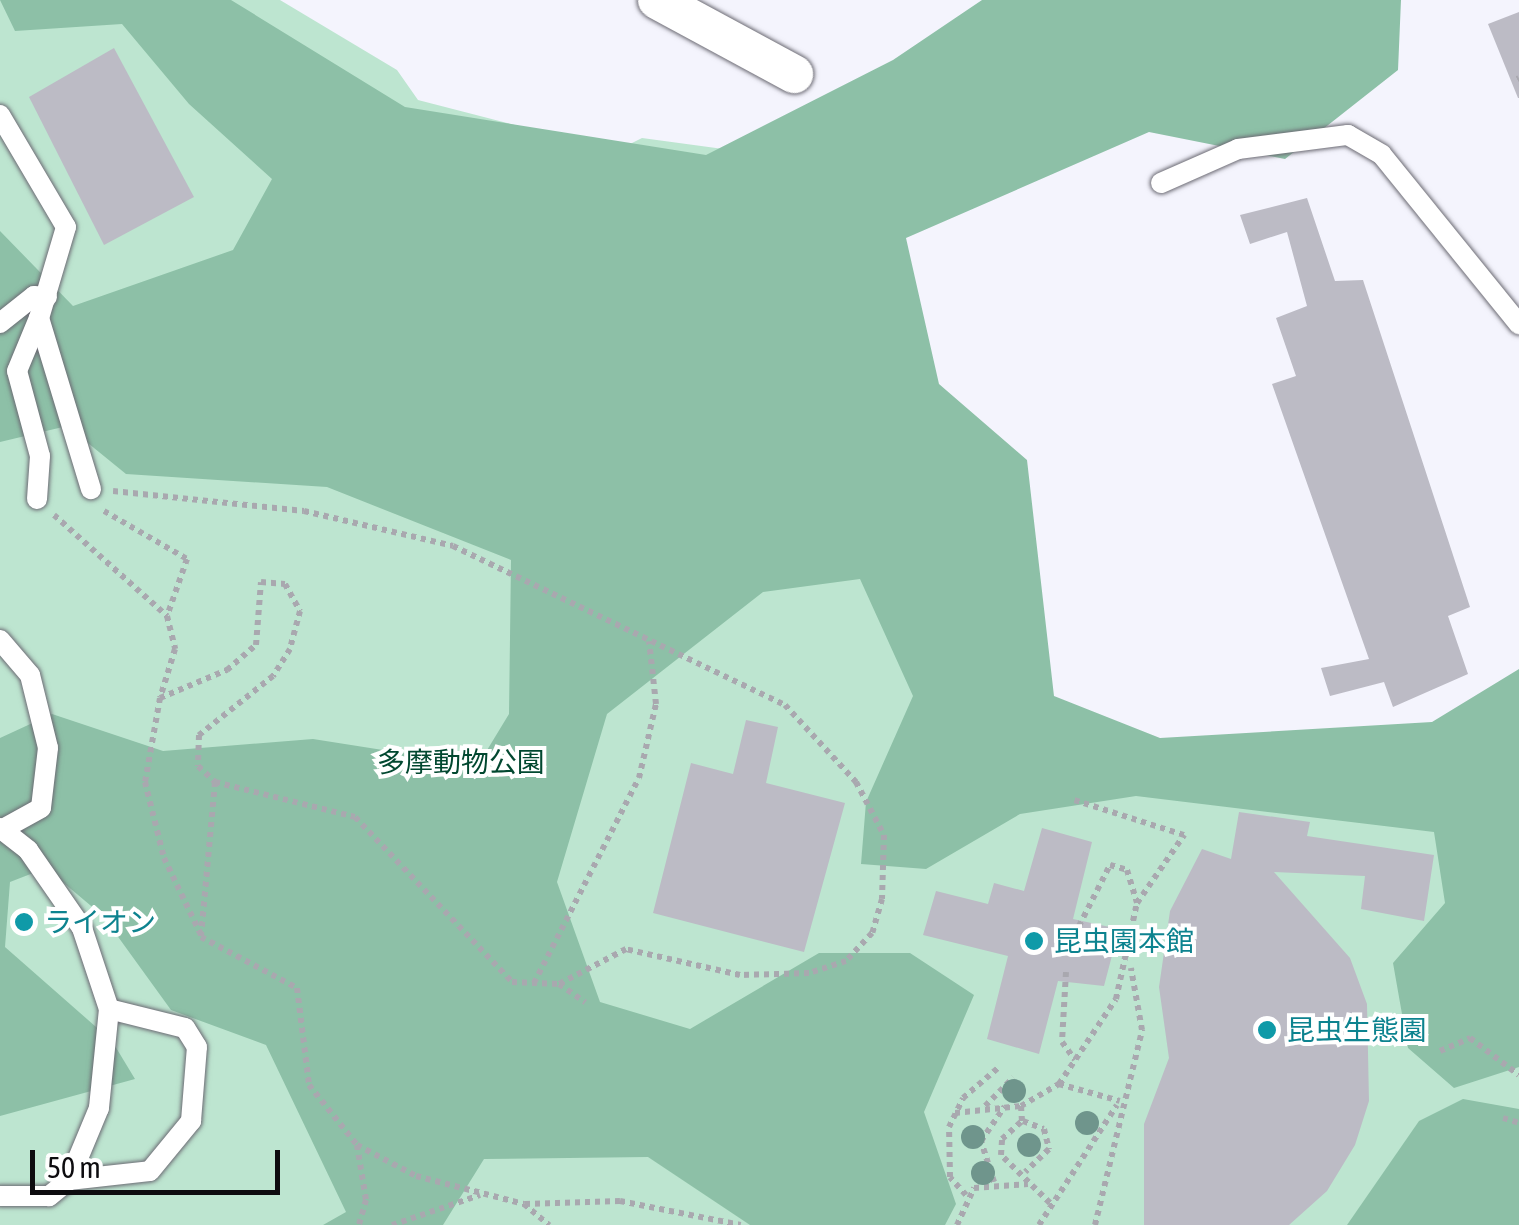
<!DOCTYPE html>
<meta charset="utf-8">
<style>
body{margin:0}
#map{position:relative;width:1519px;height:1225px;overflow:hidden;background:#f4f4fd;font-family:"Asap Condensed","Noto Sans JP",sans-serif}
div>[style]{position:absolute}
.green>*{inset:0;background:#bde5d0}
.forest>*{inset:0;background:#8dc0a7}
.building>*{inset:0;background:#bcbbc5}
.path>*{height:6px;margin-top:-3px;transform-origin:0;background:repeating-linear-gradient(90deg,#a9a8af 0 5px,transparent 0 10px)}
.roads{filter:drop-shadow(0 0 2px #6c6b74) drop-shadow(0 0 2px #6c6b74)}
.lane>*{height:20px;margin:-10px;padding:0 10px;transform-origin:10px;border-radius:10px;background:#fff}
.street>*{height:38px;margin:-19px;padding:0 19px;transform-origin:19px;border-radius:19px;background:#fff}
.trees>*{width:24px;height:24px;margin:-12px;border-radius:50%;background:#6f958c}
.dots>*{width:28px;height:28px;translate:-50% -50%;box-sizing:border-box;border:5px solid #fff;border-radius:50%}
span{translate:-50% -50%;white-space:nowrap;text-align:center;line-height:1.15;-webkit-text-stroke:8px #fff;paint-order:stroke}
.park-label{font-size:28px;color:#024830}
.culture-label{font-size:28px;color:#0d838f}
.left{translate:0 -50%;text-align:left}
.scale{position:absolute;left:30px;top:1150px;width:250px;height:45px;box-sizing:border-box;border:5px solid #0d0c0f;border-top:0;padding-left:12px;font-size:30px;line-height:35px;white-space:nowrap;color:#0d0c0f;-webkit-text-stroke:8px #fff;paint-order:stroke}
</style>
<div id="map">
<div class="green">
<i style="clip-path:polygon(0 0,280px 0,397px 70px,418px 100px,616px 151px,642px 138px,850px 166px,943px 777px,1519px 714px,1519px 1225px,0 1225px)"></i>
</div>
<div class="forest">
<i style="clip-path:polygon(0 0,231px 0,405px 107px,706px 155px,893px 60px,982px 0,1401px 0,1398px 70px,1285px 159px,1149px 132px,906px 238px,939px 384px,1027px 460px,1054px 696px,1160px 738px,1432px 722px,1519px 669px,1519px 1067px,1454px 1088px,1408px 1048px,1393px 963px,1445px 903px,1434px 832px,1136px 796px,1020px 814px,926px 869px,861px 864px,866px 802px,913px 696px,860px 579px,763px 592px,607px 714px,557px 882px,600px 1002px,690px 1029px,819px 953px,910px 953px,974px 995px,924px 1112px,956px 1204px,945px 1225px,750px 1225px,648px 1157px,484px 1159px,443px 1225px,323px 1225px,346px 1212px,266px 1045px,171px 1010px,103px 916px,46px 868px,10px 882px,5px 947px,112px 1041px,135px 1079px,0 1116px,0 738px,52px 714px,163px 751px,313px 739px,478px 765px,509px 714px,511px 560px,327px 487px,126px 474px,67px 426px,0 442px,0 231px,73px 306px,233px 250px,272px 179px,189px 104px,122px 24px,15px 31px)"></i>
<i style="clip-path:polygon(1463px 1099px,1519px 1109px,1519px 1225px,1347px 1225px,1419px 1121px)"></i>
</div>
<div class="building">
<i style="clip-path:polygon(1519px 12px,1519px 98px,1518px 98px,1488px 24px)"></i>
<i style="clip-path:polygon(114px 48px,194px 197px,104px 245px,29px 97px)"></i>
<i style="clip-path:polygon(1307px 198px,1335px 281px,1363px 280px,1470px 607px,1448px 616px,1468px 674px,1393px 707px,1384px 682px,1330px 696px,1321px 668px,1369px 659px,1272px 384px,1296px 376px,1276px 318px,1307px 306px,1287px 232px,1250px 244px,1240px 215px)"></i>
<i style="clip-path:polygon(746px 720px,778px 727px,766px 783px,845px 803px,804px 952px,653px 913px,691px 763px,733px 774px)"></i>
<i style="clip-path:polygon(1239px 812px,1310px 822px,1307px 836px,1434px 855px,1424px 921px,1361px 909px,1365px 876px,1274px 872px,1350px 958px,1367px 1004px,1369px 1101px,1355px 1145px,1327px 1191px,1289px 1225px,1144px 1225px,1144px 1124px,1169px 1058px,1159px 987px,1170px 911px,1202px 849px,1231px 859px)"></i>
<i style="clip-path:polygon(1042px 828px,1092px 842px,1073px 919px,1119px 929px,1104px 986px,1058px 981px,1039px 1054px,987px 1039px,1008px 956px,923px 935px,936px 891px,988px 904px,994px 883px,1024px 891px)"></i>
</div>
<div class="path">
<i style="left:1517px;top:79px;width:2px;rotate:-27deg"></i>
<i style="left:113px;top:491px;width:192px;rotate:6deg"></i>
<i style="left:304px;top:511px;width:153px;rotate:13.2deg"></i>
<i style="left:453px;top:546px;width:368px;rotate:25.6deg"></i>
<i style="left:785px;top:705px;width:105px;rotate:47.3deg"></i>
<i style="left:856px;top:782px;width:60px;rotate:62.2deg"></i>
<i style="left:884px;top:835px;width:64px;rotate:91.8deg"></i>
<i style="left:882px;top:899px;width:35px;rotate:106deg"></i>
<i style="left:872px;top:933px;width:38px;rotate:133deg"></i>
<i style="left:846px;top:961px;width:39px;rotate:162deg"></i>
<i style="left:809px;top:973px;width:69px;rotate:178.3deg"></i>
<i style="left:740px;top:975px;width:117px;rotate:-167.2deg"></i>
<i style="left:626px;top:949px;width:76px;rotate:152.4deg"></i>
<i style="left:559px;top:984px;width:32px;rotate:35deg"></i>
<i style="left:104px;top:511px;width:96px;rotate:30deg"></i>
<i style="left:187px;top:559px;width:60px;rotate:109.3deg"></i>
<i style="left:54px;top:515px;width:152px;rotate:41.8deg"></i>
<i style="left:167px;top:616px;width:34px;rotate:76deg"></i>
<i style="left:175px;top:649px;width:51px;rotate:107deg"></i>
<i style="left:160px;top:698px;width:73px;rotate:-22.7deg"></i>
<i style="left:227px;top:670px;width:38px;rotate:-41deg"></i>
<i style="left:256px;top:645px;width:63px;rotate:-85.5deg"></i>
<i style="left:261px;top:582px;width:24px;rotate:5deg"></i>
<i style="left:285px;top:584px;width:31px;rotate:61deg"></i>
<i style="left:300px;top:611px;width:39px;rotate:105deg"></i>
<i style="left:290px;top:649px;width:32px;rotate:122deg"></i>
<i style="left:273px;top:676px;width:95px;rotate:141.4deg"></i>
<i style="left:199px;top:735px;width:31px;rotate:92deg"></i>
<i style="left:198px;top:766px;width:23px;rotate:43deg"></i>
<i style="left:215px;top:782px;width:156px;rotate:95.2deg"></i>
<i style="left:201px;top:937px;width:109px;rotate:28deg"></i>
<i style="left:297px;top:988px;width:98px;rotate:82.9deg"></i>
<i style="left:309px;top:1085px;width:77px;rotate:51.3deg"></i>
<i style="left:357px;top:1145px;width:67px;rotate:27.7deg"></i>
<i style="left:416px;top:1176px;width:112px;rotate:14.5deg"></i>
<i style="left:524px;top:1204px;width:33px;rotate:40deg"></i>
<i style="left:160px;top:698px;width:85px;rotate:100.1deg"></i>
<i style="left:145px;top:782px;width:78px;rotate:76deg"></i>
<i style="left:164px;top:858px;width:85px;rotate:64.3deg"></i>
<i style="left:215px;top:782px;width:144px;rotate:14deg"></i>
<i style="left:355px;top:817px;width:228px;rotate:46.4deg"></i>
<i style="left:512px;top:982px;width:47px;rotate:2.4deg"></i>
<i style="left:1079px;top:926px;width:68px;rotate:-63.1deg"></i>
<i style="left:1110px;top:865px;width:18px;rotate:16deg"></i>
<i style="left:1127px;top:870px;width:34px;rotate:73deg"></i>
<i style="left:1066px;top:972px;width:70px;rotate:93.3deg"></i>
<i style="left:1062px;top:1042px;width:22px;rotate:54deg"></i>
<i style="left:534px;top:983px;width:230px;rotate:-62.9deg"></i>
<i style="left:639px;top:778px;width:76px;rotate:-77.1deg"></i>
<i style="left:656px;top:704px;width:63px;rotate:-96.3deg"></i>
<i style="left:1440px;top:1051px;width:33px;rotate:-23deg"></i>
<i style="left:1470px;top:1038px;width:61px;rotate:37.1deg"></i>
<i style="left:1059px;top:1084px;width:63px;rotate:15.6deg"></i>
<i style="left:985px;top:1106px;width:40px;rotate:-45deg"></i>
<i style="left:955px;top:1113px;width:66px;rotate:-6.1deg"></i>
<i style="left:1503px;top:1118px;width:17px;rotate:17deg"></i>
<i style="left:1023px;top:1121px;width:22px;rotate:21deg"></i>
<i style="left:1044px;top:1129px;width:21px;rotate:76deg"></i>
<i style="left:1049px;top:1149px;width:33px;rotate:136deg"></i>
<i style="left:357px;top:1145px;width:56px;rotate:80.7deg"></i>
<i style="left:366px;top:1200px;width:26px;rotate:106deg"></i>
<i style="left:994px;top:1182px;width:43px;rotate:-107.6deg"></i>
<i style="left:981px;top:1141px;width:42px;rotate:-55.6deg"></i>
<i style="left:966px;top:1195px;width:24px;rotate:-132deg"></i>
<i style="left:950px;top:1177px;width:50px;rotate:-91.1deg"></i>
<i style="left:949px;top:1127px;width:32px;rotate:-64deg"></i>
<i style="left:963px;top:1098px;width:48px;rotate:-40.7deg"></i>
<i style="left:1050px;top:1203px;width:69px;rotate:-135.6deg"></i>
<i style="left:1001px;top:1155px;width:16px;rotate:-86deg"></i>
<i style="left:1002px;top:1139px;width:27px;rotate:-42deg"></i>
<i style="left:1022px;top:1121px;width:15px;rotate:-94deg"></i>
<i style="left:1021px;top:1106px;width:44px;rotate:-30.1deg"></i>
<i style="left:1059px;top:1084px;width:102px;rotate:-56.2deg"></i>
<i style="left:1116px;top:999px;width:98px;rotate:-77.7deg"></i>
<i style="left:1137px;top:903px;width:83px;rotate:-55.3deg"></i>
<i style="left:1184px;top:835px;width:115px;rotate:-162.3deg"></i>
<i style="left:525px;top:1204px;width:95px;rotate:-1.8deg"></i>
<i style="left:620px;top:1201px;width:123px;rotate:11.2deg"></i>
<i style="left:392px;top:1225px;width:93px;rotate:-18.8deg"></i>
<i style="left:957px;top:1225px;width:41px;rotate:-65.3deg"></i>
<i style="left:974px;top:1188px;width:54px;rotate:-4.2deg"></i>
<i style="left:1039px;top:1225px;width:143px;rotate:-57deg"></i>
<i style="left:1095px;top:1225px;width:201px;rotate:-76.4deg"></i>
<i style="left:1142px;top:1030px;width:63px;rotate:-100.1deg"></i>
</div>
<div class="roads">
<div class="lane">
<i style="left:0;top:115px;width:130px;rotate:59.5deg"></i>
<i style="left:66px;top:227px;width:95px;rotate:106.5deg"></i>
<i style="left:39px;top:318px;width:179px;rotate:73.1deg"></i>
<i style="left:1161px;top:183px;width:84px;rotate:-23.8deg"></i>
<i style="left:1238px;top:149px;width:111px;rotate:-7.3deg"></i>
<i style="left:1348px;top:135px;width:39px;rotate:30deg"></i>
<i style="left:1382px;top:155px;width:218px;rotate:51deg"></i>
<i style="left:0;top:323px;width:43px;rotate:-38.5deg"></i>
<i style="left:34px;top:296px;width:13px;rotate:4deg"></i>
<i style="left:37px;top:499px;width:43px;rotate:-86deg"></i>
<i style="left:40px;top:456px;width:88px;rotate:-105.1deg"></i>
<i style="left:17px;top:371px;width:57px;rotate:-67.5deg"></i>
<i style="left:0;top:640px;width:46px;rotate:49.4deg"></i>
<i style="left:30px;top:675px;width:75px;rotate:76.1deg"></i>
<i style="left:48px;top:748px;width:60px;rotate:96.7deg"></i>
<i style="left:41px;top:808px;width:43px;rotate:151.1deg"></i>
<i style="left:0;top:828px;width:36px;rotate:38deg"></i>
<i style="left:28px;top:850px;width:95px;rotate:55.3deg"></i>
<i style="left:82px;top:928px;width:85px;rotate:71.6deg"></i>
<i style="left:109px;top:1009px;width:100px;rotate:95.8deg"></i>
<i style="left:99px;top:1108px;width:78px;rotate:112.6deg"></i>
<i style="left:69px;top:1180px;width:26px;rotate:141deg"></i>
<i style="left:49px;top:1196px;width:49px;rotate:180deg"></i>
<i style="left:69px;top:1180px;width:81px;rotate:-6.3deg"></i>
<i style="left:150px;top:1171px;width:65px;rotate:-50.6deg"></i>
<i style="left:191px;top:1121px;width:74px;rotate:-85.4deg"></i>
<i style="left:197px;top:1047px;width:22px;rotate:-122deg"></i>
<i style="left:185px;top:1028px;width:78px;rotate:-166deg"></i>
</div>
<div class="street">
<i style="left:657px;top:0;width:156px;rotate:28.4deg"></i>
</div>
</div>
<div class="trees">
<i style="left:1014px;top:1091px"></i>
<i style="left:1087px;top:1123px"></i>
<i style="left:973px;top:1137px"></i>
<i style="left:1029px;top:1145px"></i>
<i style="left:983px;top:1173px"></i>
</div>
<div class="dots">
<i style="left:24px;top:922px;background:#0f9aa8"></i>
<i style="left:1034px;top:941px;background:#0f9aa8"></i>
<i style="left:1267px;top:1030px;background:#0f9aa8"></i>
</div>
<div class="park-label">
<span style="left:461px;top:762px">多摩動物公園</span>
</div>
<div class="culture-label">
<span class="left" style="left:44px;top:922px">ライオン</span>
<span class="left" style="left:1054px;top:941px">昆虫園本館</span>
<span class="left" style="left:1287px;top:1030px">昆虫生態園</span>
</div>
<div class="scale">50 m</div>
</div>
